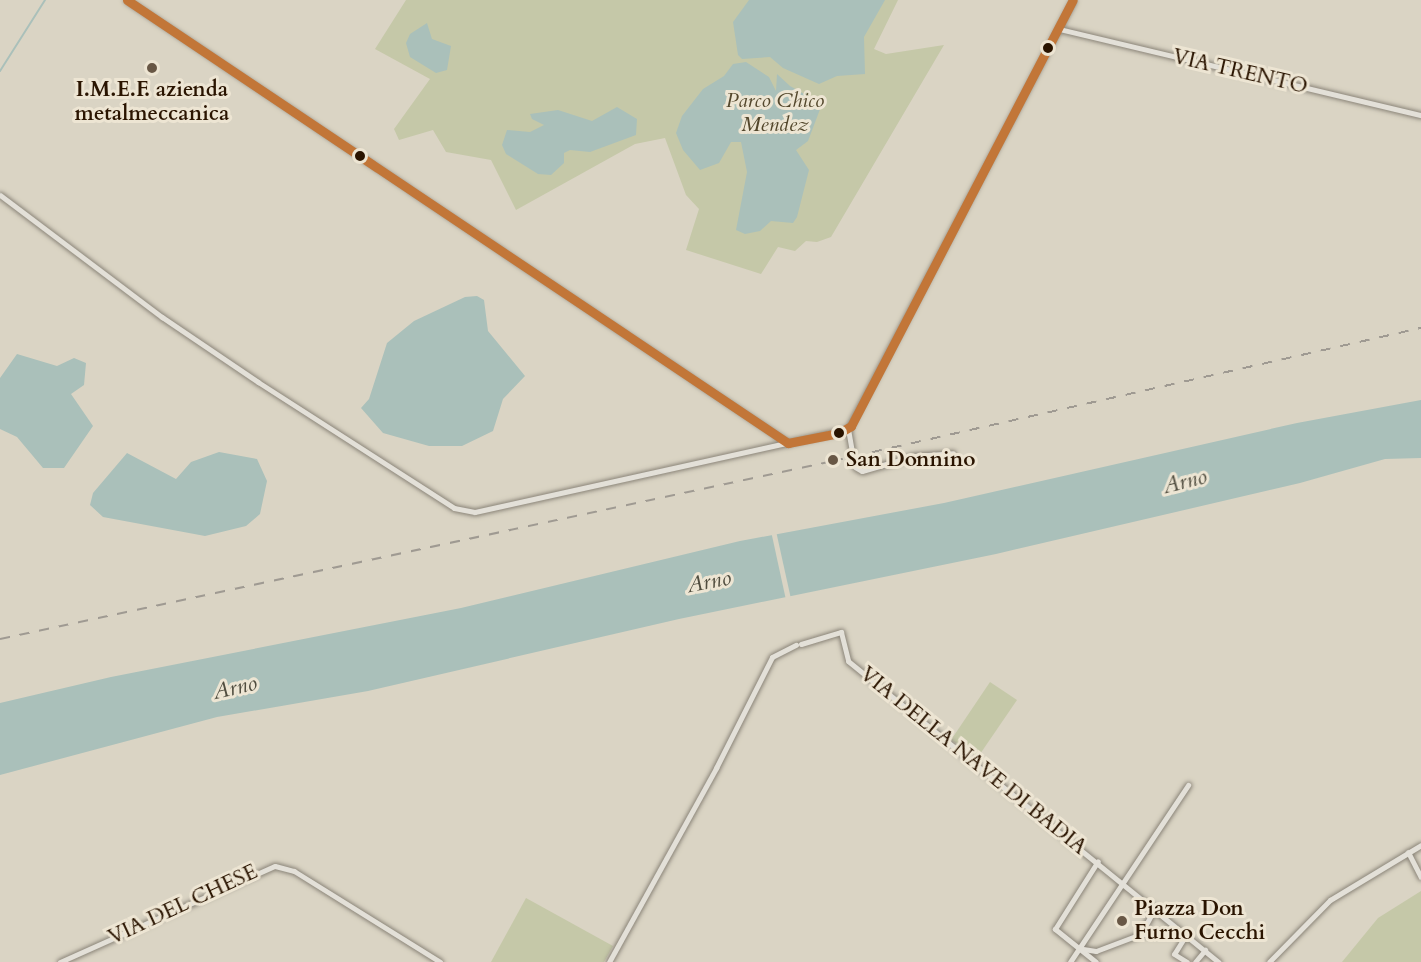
<!DOCTYPE html>
<style>
body{margin:0}
#map{position:relative;width:1421px;height:962px;overflow:hidden;background:#dad4c4;font-family:Cardo,serif}
div>[style]{position:absolute}
.green>*{inset:0;background:#c5c8a8}
.water>*{inset:0;background:#aac0ba}
.pier>*{inset:0;background:#dad4c4}
.stream>*{height:2px;margin:-1px;padding:0 1px;transform-origin:1px;border-radius:1px;background:#aac0ba}
.street-tunnel>*{height:5px;margin-top:-2.5px;transform-origin:0;background:repeating-linear-gradient(90deg,#b7ae9d 0 5px,transparent 0 7.5px)}
.roads{filter:drop-shadow(0 0 2px #8b8579) drop-shadow(0 0 2px #8b8579)}
.street>*{height:5px;margin:-2.5px;padding:0 2.5px;transform-origin:2.5px;border-radius:2.5px;background:#e3e0d8}
.rail>*{height:2px;margin-top:-1px;transform-origin:0;background:repeating-linear-gradient(90deg,#9f9a92 0 10px,transparent 0 20px)}
.bus-1>*{height:9px;margin:-4.5px;padding:0 4.5px;transform-origin:4.5px;border-radius:4.5px;background:#c27638}
.dots>*{width:16px;height:16px;translate:-50% -50%;box-sizing:border-box;border:3px solid #ede5d3;border-radius:50%}
span{translate:-50% -50%;white-space:nowrap;text-align:center;line-height:1.15;-webkit-text-stroke:6px #ede5d3;paint-order:stroke}
.street-label{font-size:21px;color:#2a1400}
.poi-label{font-size:21px;color:#2a1400;font-weight:700}
.left{translate:0 -50%;text-align:left}
.park-label{font-size:21px;color:#53472c;font-style:italic}
.water-label{font-size:22px;color:#504d3f;font-style:italic}
</style>
<div id="map">
<div class="green">
<i style="clip-path:polygon(406px 0,898px 0,874px 49px,886px 54px,944px 45px,831px 237px,817px 242px,806px 241px,795px 251px,778px 247px,761px 274px,686px 250px,699px 209px,686px 195px,665px 138px,635px 144px,516px 210px,491px 160px,446px 152px,433px 130px,399px 140px,394px 129px,430px 79px,375px 49px)"></i>
<i style="clip-path:polygon(990px 682px,1017px 700px,978px 757px,951px 740px)"></i>
<i style="clip-path:polygon(1421px 891px,1421px 962px,1342px 962px,1378px 918px)"></i>
<i style="clip-path:polygon(526px 898px,613px 946px,604px 962px,491px 962px)"></i>
</div>
<div class="water">
<i style="clip-path:polygon(749px 0,885px 0,864px 37px,865px 74px,837px 76px,819px 84px,783px 68px,770px 57px,742px 59px,738px 55px,733px 22px)"></i>
<i style="clip-path:polygon(427px 23px,432px 39px,451px 46px,447px 70px,436px 73px,410px 57px,406px 43px,410px 34px)"></i>
<i style="clip-path:polygon(746px 62px,769px 77px,776px 91px,777px 74px,790px 86px,822px 104px,808px 141px,796px 150px,809px 170px,797px 217px,793px 223px,771px 221px,760px 231px,745px 234px,736px 230px,747px 172px,741px 142px,731px 142px,719px 163px,700px 170px,683px 150px,676px 133px,682px 116px,703px 89px,724px 76px,733px 64px)"></i>
<i style="clip-path:polygon(617px 107px,637px 119px,636px 135px,590px 152px,570px 150px,564px 153px,564px 163px,551px 175px,538px 174px,506px 154px,502px 145px,507px 130px,530px 132px,544px 125px,532px 119px,530px 114px,558px 110px,592px 121px)"></i>
<i style="clip-path:polygon(477px 296px,484px 300px,488px 331px,525px 376px,503px 399px,493px 431px,462px 446px,429px 446px,383px 433px,361px 408px,369px 399px,387px 343px,414px 321px,465px 297px)"></i>
<i style="clip-path:polygon(17px 354px,57px 366px,74px 358px,86px 363px,84px 385px,71px 394px,93px 426px,64px 468px,43px 468px,17px 437px,0 429px,0 378px)"></i>
<i style="clip-path:polygon(1421px 400px,1421px 458px,1385px 459px,1300px 483px,996px 554px,679px 619px,368px 691px,217px 717px,0 775px,0 703px,111px 677px,461px 608px,740px 541px,944px 503px,1297px 423px)"></i>
<i style="clip-path:polygon(219px 452px,257px 459px,267px 481px,260px 514px,246px 526px,205px 536px,103px 517px,90px 505px,93px 493px,127px 453px,176px 479px,191px 462px)"></i>
</div>
<div class="pier">
<i style="clip-path:polygon(771px 531px,776px 531px,791px 599px,786px 600px)"></i>
</div>
<div class="stream">
<i style="left:0;top:71px;width:84px;rotate:-57.6deg"></i>
</div>
<div class="street-tunnel">
<i style="left:852px;top:451px;width:16px;rotate:79deg"></i>
</div>
<div class="roads">
<div class="street">
<i style="left:127px;top:0;width:796px;rotate:33.83deg"></i>
<i style="left:1059px;top:29px;width:372px;rotate:13.4deg"></i>
<i style="left:0;top:195px;width:203px;rotate:37deg"></i>
<i style="left:162px;top:317px;width:116px;rotate:34.1deg"></i>
<i style="left:258px;top:382px;width:233px;rotate:32.7deg"></i>
<i style="left:454px;top:508px;width:21px;rotate:11deg"></i>
<i style="left:475px;top:512px;width:382px;rotate:-12.5deg"></i>
<i style="left:848px;top:429px;width:484px;rotate:-62.3deg"></i>
<i style="left:848px;top:429px;width:22px;rotate:80deg"></i>
<i style="left:855px;top:467px;width:8px;rotate:30deg"></i>
<i style="left:862px;top:471px;width:54px;rotate:-16.1deg"></i>
<i style="left:914px;top:456px;width:39px;rotate:-4deg"></i>
<i style="left:801px;top:644px;width:42px;rotate:-16.7deg"></i>
<i style="left:841px;top:632px;width:30px;rotate:76deg"></i>
<i style="left:848px;top:661px;width:478px;rotate:39.1deg"></i>
<i style="left:1408px;top:852px;width:28px;rotate:63deg"></i>
<i style="left:1141px;top:934px;width:30px;rotate:-62deg"></i>
<i style="left:1186px;top:935px;width:22px;rotate:122deg"></i>
<i style="left:1174px;top:954px;width:15px;rotate:32deg"></i>
<i style="left:1083px;top:949px;width:13px;rotate:9deg"></i>
<i style="left:1096px;top:951px;width:48px;rotate:-20.7deg"></i>
<i style="left:1141px;top:934px;width:43px"></i>
<i style="left:60px;top:962px;width:235px;rotate:-24.1deg"></i>
<i style="left:275px;top:866px;width:20px;rotate:15deg"></i>
<i style="left:294px;top:871px;width:172px;rotate:31.9deg"></i>
<i style="left:609px;top:962px;width:222px;rotate:-61.1deg"></i>
<i style="left:716px;top:768px;width:124px;rotate:-63.2deg"></i>
<i style="left:772px;top:657px;width:27px;rotate:-27deg"></i>
<i style="left:1070px;top:962px;width:213px;rotate:-56.3deg"></i>
<i style="left:1096px;top:962px;width:53px;rotate:-141.2deg"></i>
<i style="left:1055px;top:929px;width:80px;rotate:-57.7deg"></i>
<i style="left:1195px;top:962px;width:16px;rotate:-50deg"></i>
<i style="left:1269px;top:962px;width:87px;rotate:-45.5deg"></i>
<i style="left:1330px;top:900px;width:106px;rotate:-31.1deg"></i>
</div>
</div>
<div class="rail">
<i style="left:0;top:639px;width:852px;rotate:-12.06deg"></i>
<i style="left:833px;top:461px;width:603px;rotate:-12.75deg"></i>
</div>
<div class="bus-1">
<i style="left:127px;top:0;width:796px;rotate:33.83deg"></i>
<i style="left:788px;top:443px;width:52px;rotate:-11.1deg"></i>
<i style="left:839px;top:433px;width:14px;rotate:-30deg"></i>
<i style="left:851px;top:426px;width:480px;rotate:-62.5deg"></i>
</div>
<div class="dots">
<i style="left:1048px;top:48px;background:#2a1400"></i>
<i style="left:152px;top:68px;background:#685745"></i>
<i style="left:360px;top:156px;background:#2a1400"></i>
<i style="left:839px;top:433px;background:#2a1400"></i>
<i style="left:833px;top:460px;background:#685745"></i>
<i style="left:1122px;top:921px;background:#685745"></i>
</div>
<div class="street-label">
<span style="left:1240px;top:72px;rotate:13deg">VIA TRENTO</span>
<span style="left:973px;top:761px;rotate:39deg">VIA DELLA NAVE DI BADIA</span>
<span style="left:183px;top:905px;rotate:-25deg">VIA DEL CHESE</span>
</div>
<div class="poi-label">
<span style="left:152px;top:102px">I.M.E.F. azienda<br>metalmeccanica</span>
<span class="left" style="left:846px;top:460px">San Donnino</span>
<span class="left" style="left:1134px;top:921px">Piazza Don<br>Furno Cecchi</span>
</div>
<div class="park-label">
<span style="left:775px;top:113px">Parco Chico<br>Mendez</span>
</div>
<div class="water-label">
<span style="left:1185px;top:482px;rotate:-14deg">Arno</span>
<span style="left:709px;top:582px;rotate:-11deg">Arno</span>
<span style="left:235px;top:688px;rotate:-13deg">Arno</span>
</div>
</div>
